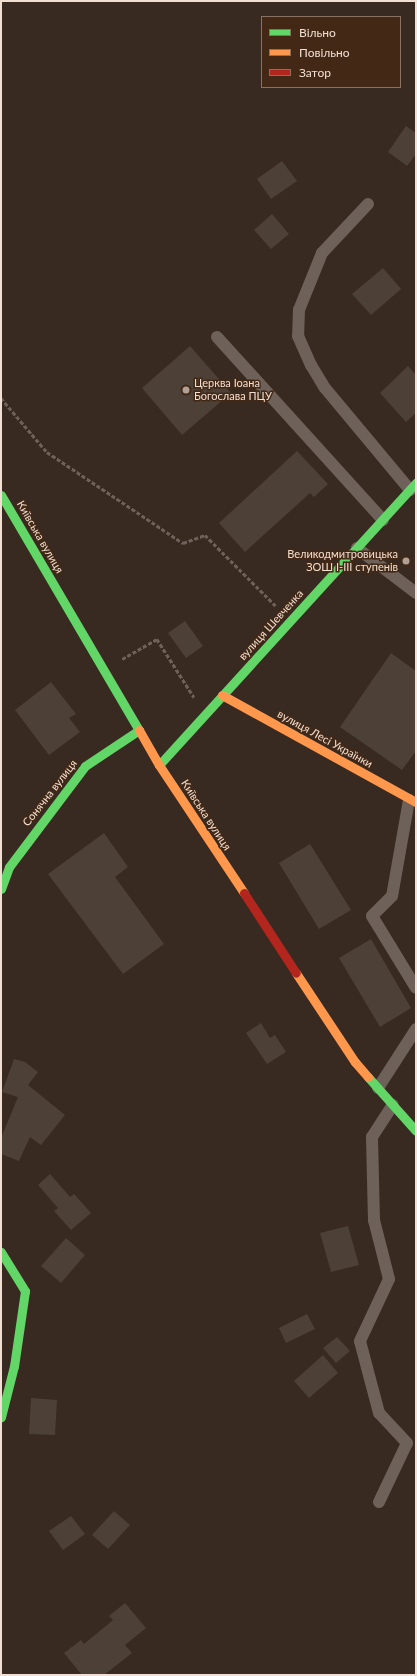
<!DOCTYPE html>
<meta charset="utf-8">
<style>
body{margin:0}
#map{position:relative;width:417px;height:1676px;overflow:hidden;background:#382a20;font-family:Lato,sans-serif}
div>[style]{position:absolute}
.building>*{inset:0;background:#4c4037}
.path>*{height:2.5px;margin-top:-1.25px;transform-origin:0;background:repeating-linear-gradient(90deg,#6d615a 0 4px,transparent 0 6px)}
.lane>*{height:12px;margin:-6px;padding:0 6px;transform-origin:6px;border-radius:6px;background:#6e6159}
.fast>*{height:9px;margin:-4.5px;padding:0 4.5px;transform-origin:4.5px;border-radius:4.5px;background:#63d668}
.slow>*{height:9px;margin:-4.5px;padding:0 4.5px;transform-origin:4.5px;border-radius:4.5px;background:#ff974d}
.jam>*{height:9px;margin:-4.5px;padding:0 4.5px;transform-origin:4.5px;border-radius:4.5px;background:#b3261e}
.dots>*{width:11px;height:11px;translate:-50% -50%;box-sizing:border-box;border:2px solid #432915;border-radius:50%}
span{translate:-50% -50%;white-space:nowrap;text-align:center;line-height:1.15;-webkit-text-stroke:3px #432915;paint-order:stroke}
.poi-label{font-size:11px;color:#f1dfd4}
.left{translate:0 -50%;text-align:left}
.right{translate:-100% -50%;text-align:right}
.street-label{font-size:11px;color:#f1dfd4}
.frame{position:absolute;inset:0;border:2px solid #f1dfd4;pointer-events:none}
.legend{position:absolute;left:261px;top:16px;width:140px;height:72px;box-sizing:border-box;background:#432915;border:1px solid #897261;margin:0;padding:5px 7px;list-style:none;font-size:12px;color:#f1dfd4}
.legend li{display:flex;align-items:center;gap:8px;height:20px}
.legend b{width:20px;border:1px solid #897261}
</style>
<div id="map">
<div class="building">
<i style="clip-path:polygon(406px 126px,416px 133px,416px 154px,407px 166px,388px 152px)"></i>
<i style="clip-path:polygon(282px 161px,297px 181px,271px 199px,257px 179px)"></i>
<i style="clip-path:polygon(272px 214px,289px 234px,271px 249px,254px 230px)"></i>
<i style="clip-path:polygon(383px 268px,401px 289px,371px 315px,352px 294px)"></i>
<i style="clip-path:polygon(190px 346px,231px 393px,182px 435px,142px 388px)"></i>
<i style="clip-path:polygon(408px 366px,416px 375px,416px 413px,406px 422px,380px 393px)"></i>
<i style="clip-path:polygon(297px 451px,328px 484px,314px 497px,310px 493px,245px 552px,219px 523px)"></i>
<i style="clip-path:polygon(185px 621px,203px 646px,186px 658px,168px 633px)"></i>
<i style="clip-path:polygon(391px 653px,416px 671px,416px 751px,402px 770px,340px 727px)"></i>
<i style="clip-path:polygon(51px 682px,76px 714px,69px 718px,80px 732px,49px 755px,15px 710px)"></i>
<i style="clip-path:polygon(104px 833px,128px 867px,115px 877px,164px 944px,123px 974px,48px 874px)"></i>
<i style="clip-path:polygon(310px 844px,351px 910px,319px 929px,279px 863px)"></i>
<i style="clip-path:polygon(371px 939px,411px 1008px,380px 1027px,339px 958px)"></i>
<i style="clip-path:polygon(261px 1023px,270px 1038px,275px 1035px,286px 1052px,267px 1064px,246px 1033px)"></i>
<i style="clip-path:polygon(14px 1059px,25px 1062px,38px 1072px,28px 1085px,65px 1115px,41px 1145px,30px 1137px,19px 1161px,1px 1154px,1px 1138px,18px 1097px,2px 1092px)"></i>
<i style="clip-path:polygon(50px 1174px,70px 1197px,74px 1194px,91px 1213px,71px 1230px,54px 1211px,58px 1208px,38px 1185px)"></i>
<i style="clip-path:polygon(348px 1226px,359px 1265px,331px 1272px,320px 1233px)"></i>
<i style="clip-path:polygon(66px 1238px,85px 1255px,61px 1283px,41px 1266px)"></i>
<i style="clip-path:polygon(307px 1314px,315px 1329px,286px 1343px,279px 1328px)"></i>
<i style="clip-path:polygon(337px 1337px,350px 1351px,336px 1363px,323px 1348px)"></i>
<i style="clip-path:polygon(323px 1355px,338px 1373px,309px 1398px,294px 1381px)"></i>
<i style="clip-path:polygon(31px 1398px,57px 1400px,55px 1435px,29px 1434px)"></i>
<i style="clip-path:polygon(114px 1511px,130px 1525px,108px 1549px,92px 1535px)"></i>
<i style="clip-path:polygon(71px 1516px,85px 1534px,63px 1550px,49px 1531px)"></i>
<i style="clip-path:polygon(125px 1603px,146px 1628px,125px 1645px,132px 1653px,104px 1675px,82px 1675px,64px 1653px,81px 1640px,84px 1644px,113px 1620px,109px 1616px)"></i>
</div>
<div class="path">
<i style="left:1px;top:398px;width:71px;rotate:49.6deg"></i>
<i style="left:47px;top:452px;width:164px;rotate:33.8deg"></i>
<i style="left:183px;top:543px;width:23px;rotate:-20deg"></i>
<i style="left:205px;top:535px;width:100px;rotate:45deg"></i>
<i style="left:122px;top:659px;width:40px;rotate:-29.7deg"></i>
<i style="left:157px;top:639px;width:69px;rotate:57.5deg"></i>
</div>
<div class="lane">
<i style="left:368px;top:204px;width:67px;rotate:133.2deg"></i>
<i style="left:322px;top:253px;width:61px;rotate:112deg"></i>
<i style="left:299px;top:310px;width:26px;rotate:92deg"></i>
<i style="left:298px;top:336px;width:32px;rotate:66deg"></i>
<i style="left:311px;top:365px;width:27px;rotate:59deg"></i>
<i style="left:325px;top:388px;width:133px;rotate:50.2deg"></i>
<i style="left:217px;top:337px;width:247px;rotate:47.8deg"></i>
<i style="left:357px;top:548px;width:74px;rotate:37.3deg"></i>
<i style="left:409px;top:800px;width:97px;rotate:100deg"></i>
<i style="left:392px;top:896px;width:28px;rotate:135deg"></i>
<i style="left:372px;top:916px;width:84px;rotate:58.6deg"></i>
<i style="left:378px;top:1088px;width:70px;rotate:-57.2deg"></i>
<i style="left:379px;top:1502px;width:65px;rotate:-64.6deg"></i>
<i style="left:407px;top:1443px;width:41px;rotate:-133deg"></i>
<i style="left:379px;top:1413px;width:74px;rotate:-104.8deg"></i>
<i style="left:360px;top:1341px;width:68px;rotate:-64.9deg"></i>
<i style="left:389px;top:1279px;width:61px;rotate:-104.3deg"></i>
<i style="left:374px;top:1220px;width:83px;rotate:-91.4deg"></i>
<i style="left:372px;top:1137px;width:38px;rotate:-57deg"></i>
</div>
<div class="fast">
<i style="left:1px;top:495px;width:273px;rotate:59.6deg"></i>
<i style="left:159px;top:765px;width:382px;rotate:-47.7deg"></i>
<i style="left:1px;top:889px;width:23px;rotate:-70deg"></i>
<i style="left:9px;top:867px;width:126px;rotate:-53deg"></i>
<i style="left:85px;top:766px;width:65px;rotate:-33.7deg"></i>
<i style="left:368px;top:1077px;width:72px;rotate:48.4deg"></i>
<i style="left:1px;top:1252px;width:46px;rotate:58.4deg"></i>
<i style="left:25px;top:1291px;width:76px;rotate:98.3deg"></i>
<i style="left:14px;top:1366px;width:53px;rotate:104.3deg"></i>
</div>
<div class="slow">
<i style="left:222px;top:695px;width:222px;rotate:28.9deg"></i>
<i style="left:139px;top:730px;width:40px;rotate:60.3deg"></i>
<i style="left:159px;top:765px;width:154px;rotate:56.4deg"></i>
<i style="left:296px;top:973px;width:107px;rotate:56.5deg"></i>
<i style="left:355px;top:1062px;width:20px;rotate:49deg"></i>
</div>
<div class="jam">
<i style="left:244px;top:893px;width:95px;rotate:57deg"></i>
</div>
<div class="dots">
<i style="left:186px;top:390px;background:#b0a095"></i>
<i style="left:406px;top:561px;background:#b0a095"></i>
</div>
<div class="poi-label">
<span class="left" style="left:194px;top:390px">Церква Іоана<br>Богослава ПЦУ</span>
<span class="right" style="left:398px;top:561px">Великодмитровицька<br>ЗОШ І-ІІІ ступенів</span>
</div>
<div class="street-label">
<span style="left:40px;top:537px;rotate:60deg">Київська вулиця</span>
<span style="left:271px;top:625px;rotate:-48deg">вулиця Шевченка</span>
<span style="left:325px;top:739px;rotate:29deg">вулиця Лесі Українки</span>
<span style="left:50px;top:793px;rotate:-52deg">Сонячна вулиця</span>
<span style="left:206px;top:815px;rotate:57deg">Київська вулиця</span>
</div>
<div class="frame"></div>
<ul class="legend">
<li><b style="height:5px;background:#63d668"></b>Вільно</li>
<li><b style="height:5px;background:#ff974d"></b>Повільно</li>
<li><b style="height:5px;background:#b3261e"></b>Затор</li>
</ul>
</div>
